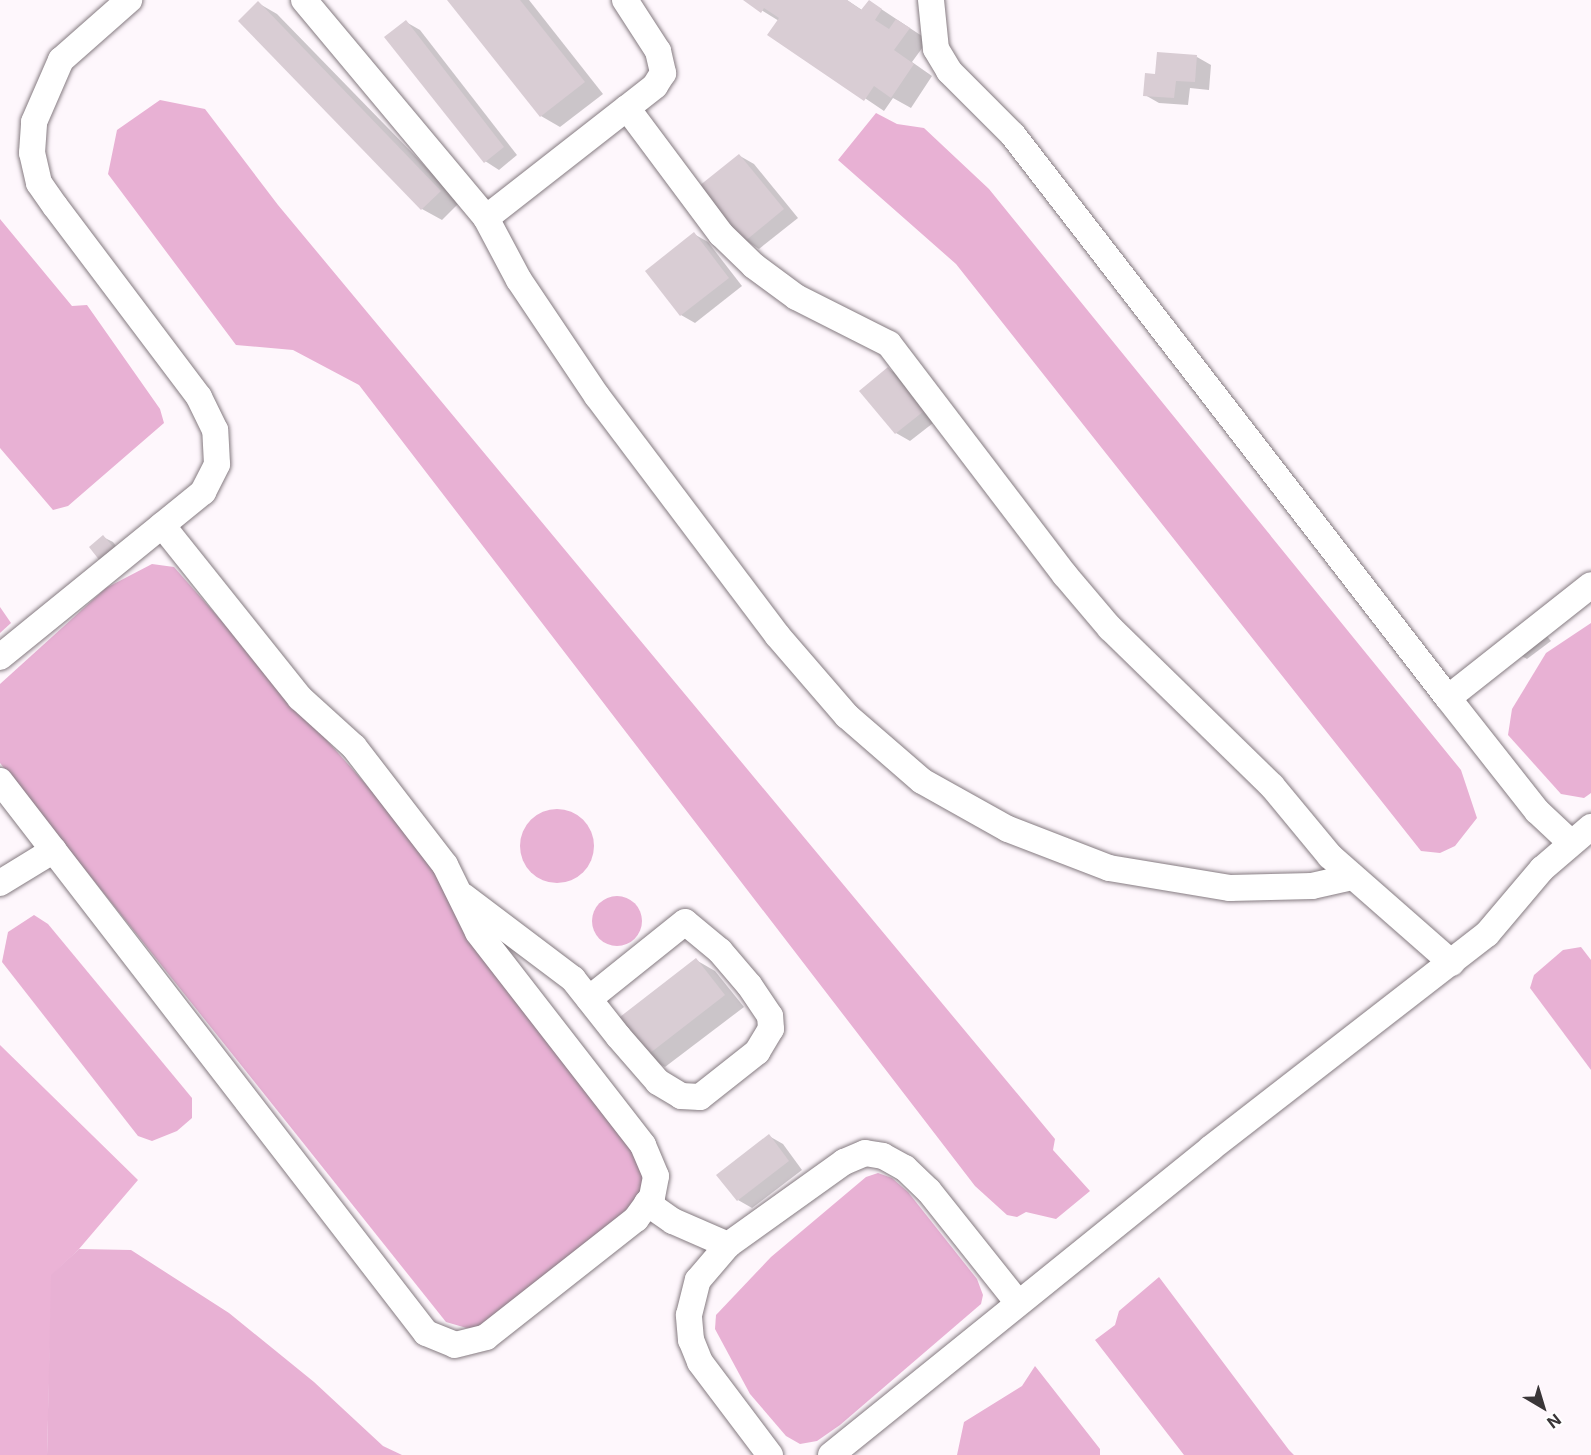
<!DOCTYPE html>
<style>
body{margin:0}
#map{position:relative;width:1591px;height:1455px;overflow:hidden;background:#fef7fc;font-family:Inter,sans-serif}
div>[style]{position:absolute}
.forest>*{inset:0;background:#ebb3d6}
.water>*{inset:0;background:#e8b1d4}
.round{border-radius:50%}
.shadow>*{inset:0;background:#0003}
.building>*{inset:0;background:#d9cdd4}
.roads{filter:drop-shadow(0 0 2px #857b81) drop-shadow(0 0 2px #857b81)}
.minor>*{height:26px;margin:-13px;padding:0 13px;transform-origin:13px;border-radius:13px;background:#fff}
span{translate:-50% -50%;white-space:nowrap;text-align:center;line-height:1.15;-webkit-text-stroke:4.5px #fff;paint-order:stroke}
.north{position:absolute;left:1513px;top:1377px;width:60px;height:60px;-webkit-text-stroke:4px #fff;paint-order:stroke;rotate:142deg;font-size:16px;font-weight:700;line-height:24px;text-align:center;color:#3a3638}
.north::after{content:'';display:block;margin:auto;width:21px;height:27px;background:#3a3638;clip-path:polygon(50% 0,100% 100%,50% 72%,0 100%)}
</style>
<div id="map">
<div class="forest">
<i style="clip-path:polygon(0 1045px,138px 1180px,79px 1249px,52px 1275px,47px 1455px,0 1455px)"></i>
</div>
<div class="water">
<i style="clip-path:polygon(160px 100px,205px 109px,278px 205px,1055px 1139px,1053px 1150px,1090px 1191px,1056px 1219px,1026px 1212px,1017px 1217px,1007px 1215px,975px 1186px,359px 385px,293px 350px,236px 345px,108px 174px,117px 130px)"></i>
<i style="clip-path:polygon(876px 113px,897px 124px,924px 128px,989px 189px,1461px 770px,1477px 818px,1455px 846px,1440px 853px,1421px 851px,956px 264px,838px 160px)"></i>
<i style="clip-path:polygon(0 219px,72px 306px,87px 305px,160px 409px,164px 423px,68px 506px,53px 510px,0 448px)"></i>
<i style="clip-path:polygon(152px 564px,174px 567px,430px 857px,651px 1177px,629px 1208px,477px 1331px,446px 1322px,0 763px,0 684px,106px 588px)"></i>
<i style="clip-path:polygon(0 607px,11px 623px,0 633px)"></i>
<i style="clip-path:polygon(1591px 623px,1591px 793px,1584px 798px,1561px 794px,1508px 735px,1512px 709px,1546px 653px)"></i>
<i class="round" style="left:520px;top:809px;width:74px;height:74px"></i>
<i class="round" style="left:592px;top:896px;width:50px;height:50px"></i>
<i style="clip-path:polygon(34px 915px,48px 924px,192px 1098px,192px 1118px,177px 1131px,152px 1141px,138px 1136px,2px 962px,8px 932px)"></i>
<i style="clip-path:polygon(1581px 947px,1591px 960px,1591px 1070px,1530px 988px,1534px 975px,1563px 950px)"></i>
<i style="clip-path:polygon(878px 1173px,892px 1178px,908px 1192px,977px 1279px,983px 1295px,981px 1304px,840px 1425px,817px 1441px,800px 1444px,786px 1436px,750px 1394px,715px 1329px,716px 1315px,771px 1257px,866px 1177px)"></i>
<i style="clip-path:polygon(79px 1249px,131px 1250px,229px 1313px,314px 1382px,383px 1446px,402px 1455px,47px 1455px,51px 1275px)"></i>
<i style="clip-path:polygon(1159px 1277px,1289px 1450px,1294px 1455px,1184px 1455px,1095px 1340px,1115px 1325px,1119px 1311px)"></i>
<i style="clip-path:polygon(1035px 1366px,1100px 1449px,1100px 1455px,957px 1455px,964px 1422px,1022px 1386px)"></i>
</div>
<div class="shadow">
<i style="clip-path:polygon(449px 0,529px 0,603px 94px,560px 127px,541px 116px)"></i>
<i style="clip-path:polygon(745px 0,847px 0,862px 10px,869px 1px,928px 40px,912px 62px,932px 76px,911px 108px,893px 98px,884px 111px,770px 34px,779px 21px)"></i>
<i style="clip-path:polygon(258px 3px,277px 14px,460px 202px,442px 220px,422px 209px,240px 21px)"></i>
<i style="clip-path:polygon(406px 22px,420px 30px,517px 155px,499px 170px,485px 161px)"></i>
<i style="clip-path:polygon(1197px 57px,1211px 65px,1209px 90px,1190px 88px,1188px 105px,1159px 103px,1145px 95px,1157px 75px)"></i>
<i style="clip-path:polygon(740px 156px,754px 164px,798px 218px,759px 249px,745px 240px)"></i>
<i style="clip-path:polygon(694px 234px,708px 242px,742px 286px,695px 323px,681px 315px)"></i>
<i style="clip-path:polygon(888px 369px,903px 377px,937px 420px,910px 441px,896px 433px,862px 391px)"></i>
<i style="clip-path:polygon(103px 537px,113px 542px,123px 555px,101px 560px)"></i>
<i style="clip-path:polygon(1541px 629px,1551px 641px,1527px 659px,1518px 654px)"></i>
<i style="clip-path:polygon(696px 960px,715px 971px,744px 1007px,665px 1067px,646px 1056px)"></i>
<i style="clip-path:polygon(769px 1136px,783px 1144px,802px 1170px,752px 1208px,738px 1200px)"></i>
</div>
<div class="building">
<i style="clip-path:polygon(447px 0,520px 0,585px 82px,540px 117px)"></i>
<i style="clip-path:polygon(743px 0,847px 0,861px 10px,869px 0,882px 9px,875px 20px,889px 29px,896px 19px,910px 28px,894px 50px,914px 64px,891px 98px,874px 86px,864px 101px,767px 35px,779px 18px,764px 8px,761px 13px)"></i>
<i style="clip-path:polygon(258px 1px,441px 191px,421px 210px,238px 21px)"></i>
<i style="clip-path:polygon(406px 20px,504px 147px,484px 163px,384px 37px)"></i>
<i style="clip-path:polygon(1157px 52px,1197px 55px,1195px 82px,1176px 81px,1174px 98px,1143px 96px,1145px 73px,1155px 74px)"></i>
<i style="clip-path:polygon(739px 154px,784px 209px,744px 242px,699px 186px)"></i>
<i style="clip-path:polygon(694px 232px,729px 278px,680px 316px,645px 271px)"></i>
<i style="clip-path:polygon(888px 367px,924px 411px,895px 434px,859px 391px)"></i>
<i style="clip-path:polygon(103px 535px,115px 549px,100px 561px,89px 547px)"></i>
<i style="clip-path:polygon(696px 958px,725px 995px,645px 1057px,616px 1020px)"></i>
<i style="clip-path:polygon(769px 1134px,789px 1161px,737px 1201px,716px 1175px)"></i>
</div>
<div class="roads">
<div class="minor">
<i style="left:304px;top:0;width:284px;rotate:50.1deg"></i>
<i style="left:486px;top:218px;width:179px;rotate:-38deg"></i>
<i style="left:625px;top:0;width:61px;rotate:57.1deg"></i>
<i style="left:658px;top:51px;width:23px;rotate:77deg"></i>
<i style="left:663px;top:73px;width:15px;rotate:122deg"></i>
<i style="left:655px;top:86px;width:36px;rotate:142deg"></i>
<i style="left:627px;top:108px;width:157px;rotate:53.3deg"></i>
<i style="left:721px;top:234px;width:46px;rotate:44.1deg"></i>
<i style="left:754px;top:266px;width:52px;rotate:36.4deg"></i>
<i style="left:796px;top:297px;width:104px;rotate:26.8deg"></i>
<i style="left:889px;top:344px;width:290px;rotate:52.7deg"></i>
<i style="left:1065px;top:575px;width:70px;rotate:49.7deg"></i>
<i style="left:1110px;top:628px;width:226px;rotate:44.3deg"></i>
<i style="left:1272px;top:786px;width:91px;rotate:50.4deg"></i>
<i style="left:1330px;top:856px;width:162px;rotate:41.3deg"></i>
<i style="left:931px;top:0;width:49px;rotate:84.2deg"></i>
<i style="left:936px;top:49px;width:26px;rotate:59deg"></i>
<i style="left:949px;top:71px;width:91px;rotate:45deg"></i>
<i style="left:1013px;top:135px;width:711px;rotate:52.31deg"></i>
<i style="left:1448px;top:698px;width:144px;rotate:51.8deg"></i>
<i style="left:1537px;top:811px;width:45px;rotate:43.2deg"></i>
<i style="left:486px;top:218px;width:70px;rotate:62deg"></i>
<i style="left:519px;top:280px;width:140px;rotate:56.1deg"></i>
<i style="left:597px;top:396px;width:299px;rotate:53deg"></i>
<i style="left:777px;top:635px;width:107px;rotate:49.2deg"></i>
<i style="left:847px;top:716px;width:99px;rotate:40.9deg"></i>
<i style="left:922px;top:781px;width:98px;rotate:29.2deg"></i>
<i style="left:1008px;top:829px;width:108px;rotate:21.1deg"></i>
<i style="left:1109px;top:868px;width:123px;rotate:9.4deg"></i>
<i style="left:1230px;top:888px;width:82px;rotate:-1.4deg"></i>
<i style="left:1312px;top:886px;width:41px;rotate:-12.7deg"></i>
<i style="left:0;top:657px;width:262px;rotate:-39.1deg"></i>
<i style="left:203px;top:492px;width:31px;rotate:-63deg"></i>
<i style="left:217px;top:464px;width:34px;rotate:-93deg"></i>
<i style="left:215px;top:430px;width:37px;rotate:-116deg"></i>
<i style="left:199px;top:397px;width:239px;rotate:-127deg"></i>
<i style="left:55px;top:206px;width:28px;rotate:-125deg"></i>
<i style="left:39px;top:183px;width:31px;rotate:-103deg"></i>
<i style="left:32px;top:153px;width:31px;rotate:-86deg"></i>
<i style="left:34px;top:122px;width:68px;rotate:-66.5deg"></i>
<i style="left:61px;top:60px;width:91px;rotate:-41.4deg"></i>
<i style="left:1448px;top:698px;width:182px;rotate:-38.3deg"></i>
<i style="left:0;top:781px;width:697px;rotate:52.34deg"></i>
<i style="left:426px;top:1333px;width:31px;rotate:22deg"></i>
<i style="left:455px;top:1345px;width:32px;rotate:-14deg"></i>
<i style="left:486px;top:1337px;width:191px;rotate:-38.2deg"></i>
<i style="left:636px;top:1219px;width:27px;rotate:-54deg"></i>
<i style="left:652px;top:1197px;width:21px;rotate:-79deg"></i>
<i style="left:656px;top:1176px;width:34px;rotate:-113deg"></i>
<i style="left:643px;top:1145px;width:269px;rotate:-127.8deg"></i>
<i style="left:478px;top:932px;width:75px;rotate:-116.2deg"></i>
<i style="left:445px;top:865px;width:149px;rotate:-127.6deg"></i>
<i style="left:354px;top:747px;width:73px;rotate:-137.8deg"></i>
<i style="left:300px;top:698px;width:221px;rotate:-128.6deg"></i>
<i style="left:0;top:883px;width:63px;rotate:-31.4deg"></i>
<i style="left:463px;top:896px;width:138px;rotate:37deg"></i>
<i style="left:573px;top:979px;width:73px;rotate:51.7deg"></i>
<i style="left:618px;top:1036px;width:61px;rotate:49deg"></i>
<i style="left:658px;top:1082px;width:27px;rotate:31deg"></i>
<i style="left:681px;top:1096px;width:19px;rotate:3deg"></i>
<i style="left:700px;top:1097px;width:73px;rotate:-38.3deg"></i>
<i style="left:757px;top:1052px;width:27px;rotate:-59deg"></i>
<i style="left:771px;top:1029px;width:13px;rotate:-94deg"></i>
<i style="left:770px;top:1016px;width:37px;rotate:-124deg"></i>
<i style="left:749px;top:985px;width:45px;rotate:-130.5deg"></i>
<i style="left:720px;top:951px;width:45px;rotate:-140.4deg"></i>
<i style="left:685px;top:922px;width:123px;rotate:141.3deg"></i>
<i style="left:647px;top:1203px;width:32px;rotate:35deg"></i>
<i style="left:673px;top:1221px;width:60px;rotate:23.6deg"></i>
<i style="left:770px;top:1455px;width:116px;rotate:-127deg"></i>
<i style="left:700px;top:1362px;width:24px;rotate:-112deg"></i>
<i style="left:691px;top:1340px;width:25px;rotate:-95deg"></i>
<i style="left:689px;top:1315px;width:36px;rotate:-76deg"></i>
<i style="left:698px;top:1280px;width:46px;rotate:-49.4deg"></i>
<i style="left:728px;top:1245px;width:143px;rotate:-35.6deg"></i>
<i style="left:844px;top:1162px;width:23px;rotate:-23deg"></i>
<i style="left:865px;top:1153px;width:18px;rotate:9deg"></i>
<i style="left:883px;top:1156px;width:25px;rotate:29deg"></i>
<i style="left:905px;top:1168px;width:33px;rotate:44deg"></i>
<i style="left:929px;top:1191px;width:143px;rotate:51.5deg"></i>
<i style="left:831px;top:1455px;width:489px;rotate:-38.9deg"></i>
<i style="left:1211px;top:1148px;width:349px;rotate:-37.8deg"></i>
<i style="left:1487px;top:934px;width:85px;rotate:-49.8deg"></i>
<i style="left:1542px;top:869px;width:65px;rotate:-40.6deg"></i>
</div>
</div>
<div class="north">N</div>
</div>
